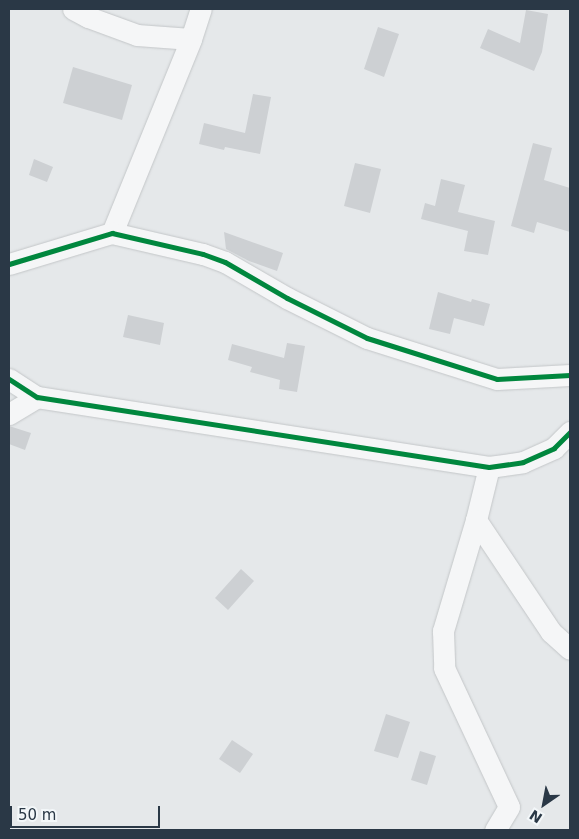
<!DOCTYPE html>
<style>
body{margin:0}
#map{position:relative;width:579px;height:839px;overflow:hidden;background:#e5e8ea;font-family:"DejaVu Sans",sans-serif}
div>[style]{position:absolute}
.building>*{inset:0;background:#cdd0d3}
.roads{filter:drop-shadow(0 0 1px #c3c6c8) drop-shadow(0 0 1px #c3c6c8)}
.street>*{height:21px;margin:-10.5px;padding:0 10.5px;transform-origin:10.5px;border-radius:10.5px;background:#f5f6f7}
.cycleway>*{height:5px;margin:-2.5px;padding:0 2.5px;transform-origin:2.5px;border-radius:2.5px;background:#00873e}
span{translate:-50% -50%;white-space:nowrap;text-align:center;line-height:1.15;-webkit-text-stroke:4px #f3f7f9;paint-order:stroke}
.frame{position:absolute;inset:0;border:10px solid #2a3846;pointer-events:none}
.north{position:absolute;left:519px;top:779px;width:50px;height:50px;-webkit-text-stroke:4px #f3f7f9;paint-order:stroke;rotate:213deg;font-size:14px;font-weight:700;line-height:20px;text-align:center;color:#2a3846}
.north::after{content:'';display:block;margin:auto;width:18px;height:22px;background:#2a3846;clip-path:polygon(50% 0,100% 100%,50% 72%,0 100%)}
.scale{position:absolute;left:10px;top:806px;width:150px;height:22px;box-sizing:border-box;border:2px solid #2a3846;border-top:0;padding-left:6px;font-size:15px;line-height:18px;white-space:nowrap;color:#2a3846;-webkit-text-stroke:4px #f3f7f9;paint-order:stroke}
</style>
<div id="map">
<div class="building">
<i style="clip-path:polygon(526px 10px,548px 14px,542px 52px,534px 71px,480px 48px,488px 29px,520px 43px)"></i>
<i style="clip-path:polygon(378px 27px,399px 34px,384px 77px,364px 69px)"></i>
<i style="clip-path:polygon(73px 67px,132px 85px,122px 120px,63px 103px)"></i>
<i style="clip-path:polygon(253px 94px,271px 97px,260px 154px,225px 147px,224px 150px,199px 144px,204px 123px,245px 133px)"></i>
<i style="clip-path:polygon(533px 143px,552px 148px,544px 180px,570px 188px,570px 232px,537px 222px,534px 233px,511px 226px)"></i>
<i style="clip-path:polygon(34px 159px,53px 167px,47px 182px,29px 175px)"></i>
<i style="clip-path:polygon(355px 163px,381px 169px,370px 213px,344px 206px)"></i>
<i style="clip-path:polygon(441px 179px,465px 185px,458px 212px,495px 221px,488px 255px,464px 251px,468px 231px,421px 219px,425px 203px,435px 206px)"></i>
<i style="clip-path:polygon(224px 232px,283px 253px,277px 271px,249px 261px,226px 249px)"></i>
<i style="clip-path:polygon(438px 292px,471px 302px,472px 299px,490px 304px,484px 326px,454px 318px,450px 334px,429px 329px)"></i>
<i style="clip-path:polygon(128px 315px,164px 323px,160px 345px,123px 337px)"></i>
<i style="clip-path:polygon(287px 343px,305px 346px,297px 392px,279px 389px,280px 380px,250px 372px,252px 367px,228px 360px,232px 344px,284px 358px)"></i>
<i style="clip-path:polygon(9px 426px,31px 433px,25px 450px,9px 444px)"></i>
<i style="clip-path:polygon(241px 569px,254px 581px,228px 610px,215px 598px)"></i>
<i style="clip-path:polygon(386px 714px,410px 722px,398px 758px,374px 751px)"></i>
<i style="clip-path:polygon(232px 740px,253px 754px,240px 773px,219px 759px)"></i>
<i style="clip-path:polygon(420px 751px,436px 756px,427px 785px,411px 780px)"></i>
</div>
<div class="roads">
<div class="street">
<i style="left:73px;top:9px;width:17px;rotate:28deg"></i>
<i style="left:88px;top:17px;width:52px;rotate:20.2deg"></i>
<i style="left:137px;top:35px;width:54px;rotate:4.2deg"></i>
<i style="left:112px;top:233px;width:209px;rotate:-67.8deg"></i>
<i style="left:191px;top:39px;width:32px;rotate:-72deg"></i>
<i style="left:9px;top:264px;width:108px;rotate:-16.8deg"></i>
<i style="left:112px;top:233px;width:93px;rotate:13deg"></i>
<i style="left:203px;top:254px;width:23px;rotate:20deg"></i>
<i style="left:225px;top:262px;width:72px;rotate:30.1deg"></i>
<i style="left:287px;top:298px;width:89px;rotate:26.6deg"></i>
<i style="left:367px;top:338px;width:136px;rotate:17.5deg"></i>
<i style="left:497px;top:379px;width:73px;rotate:-3.1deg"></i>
<i style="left:9px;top:379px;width:33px;rotate:33deg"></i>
<i style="left:37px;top:397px;width:457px;rotate:8.8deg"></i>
<i style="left:489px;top:467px;width:34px;rotate:-8deg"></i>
<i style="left:523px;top:462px;width:34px;rotate:-24deg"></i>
<i style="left:554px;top:448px;width:23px;rotate:-45deg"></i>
<i style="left:9px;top:414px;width:33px;rotate:-31deg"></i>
<i style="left:489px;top:467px;width:55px;rotate:103.8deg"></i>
<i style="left:476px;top:520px;width:135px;rotate:56.2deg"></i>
<i style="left:551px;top:632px;width:25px;rotate:42deg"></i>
<i style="left:476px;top:520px;width:116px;rotate:106.6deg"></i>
<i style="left:443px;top:631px;width:37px;rotate:88deg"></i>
<i style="left:444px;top:668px;width:153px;rotate:64.9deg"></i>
<i style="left:509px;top:807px;width:27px;rotate:121deg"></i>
</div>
</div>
<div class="cycleway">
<i style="left:9px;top:264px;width:108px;rotate:-16.8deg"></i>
<i style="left:112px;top:233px;width:93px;rotate:13deg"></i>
<i style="left:203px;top:254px;width:23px;rotate:20deg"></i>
<i style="left:225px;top:262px;width:72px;rotate:30.1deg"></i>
<i style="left:287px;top:298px;width:89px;rotate:26.6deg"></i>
<i style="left:367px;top:338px;width:136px;rotate:17.5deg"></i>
<i style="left:497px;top:379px;width:73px;rotate:-3.1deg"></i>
<i style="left:9px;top:379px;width:33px;rotate:33deg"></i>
<i style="left:37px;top:397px;width:457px;rotate:8.8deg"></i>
<i style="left:489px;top:467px;width:34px;rotate:-8deg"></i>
<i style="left:523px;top:462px;width:34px;rotate:-24deg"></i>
<i style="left:554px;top:448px;width:23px;rotate:-45deg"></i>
</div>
<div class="frame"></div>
<div class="north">N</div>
<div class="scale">50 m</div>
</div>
